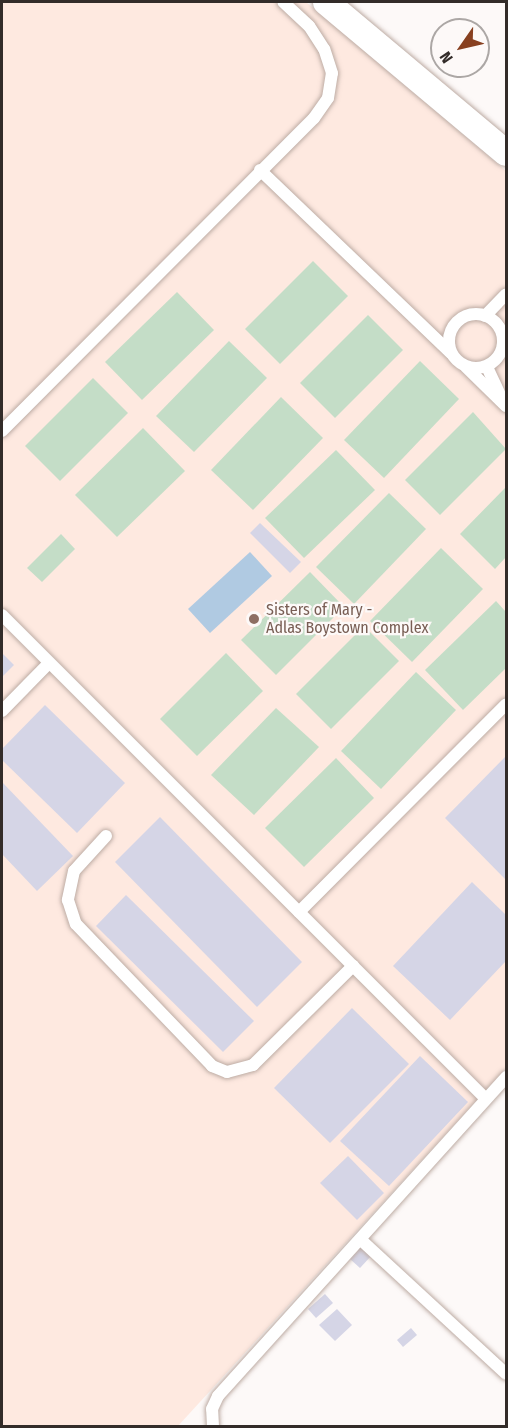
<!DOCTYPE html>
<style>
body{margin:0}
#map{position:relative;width:508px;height:1428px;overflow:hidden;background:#fdf9f8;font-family:"Fira Sans Condensed",sans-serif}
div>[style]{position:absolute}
.built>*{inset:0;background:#fee9e0}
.green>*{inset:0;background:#c4ddc7}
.water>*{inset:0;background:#b0cae2}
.building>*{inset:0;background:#d5d5e6}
.roads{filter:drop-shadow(0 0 2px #bdaca4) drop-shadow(0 0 2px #bdaca4)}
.service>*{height:12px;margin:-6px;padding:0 6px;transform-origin:6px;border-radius:6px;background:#fff}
.service>.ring{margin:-6px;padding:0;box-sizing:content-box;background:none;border:12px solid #fff;border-radius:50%}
.minor>*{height:26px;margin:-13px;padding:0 13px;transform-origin:13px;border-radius:13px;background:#fff}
.dots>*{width:16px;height:16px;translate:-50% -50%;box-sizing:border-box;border:3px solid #fdf9f8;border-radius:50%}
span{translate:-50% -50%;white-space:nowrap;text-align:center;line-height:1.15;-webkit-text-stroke:4.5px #fdf9f8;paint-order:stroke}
.education-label{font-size:16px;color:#785e54}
.left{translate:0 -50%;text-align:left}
.frame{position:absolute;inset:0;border:3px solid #332c29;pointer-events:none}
.north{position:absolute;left:430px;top:18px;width:60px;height:60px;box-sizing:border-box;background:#fdf9f8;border:2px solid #aca7a5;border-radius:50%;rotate:236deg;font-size:16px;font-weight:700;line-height:24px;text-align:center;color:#332c29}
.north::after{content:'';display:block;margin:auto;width:21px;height:27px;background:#884020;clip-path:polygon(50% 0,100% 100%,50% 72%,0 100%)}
</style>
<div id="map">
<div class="built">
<i style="clip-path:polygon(2px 2px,306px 2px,506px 171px,506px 1068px,178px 1426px,2px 1426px)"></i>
</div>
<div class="green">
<i style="clip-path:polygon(313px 261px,348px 296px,280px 364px,245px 329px)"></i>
<i style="clip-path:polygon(177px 292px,214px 330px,142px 400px,105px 362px)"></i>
<i style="clip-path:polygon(368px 315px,403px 350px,335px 418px,300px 383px)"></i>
<i style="clip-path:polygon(229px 341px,267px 378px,194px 452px,156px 416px)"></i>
<i style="clip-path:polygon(420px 361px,459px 399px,384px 478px,344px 440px)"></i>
<i style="clip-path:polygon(93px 378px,128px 413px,60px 481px,25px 446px)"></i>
<i style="clip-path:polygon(281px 397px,323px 438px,253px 510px,211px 470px)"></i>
<i style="clip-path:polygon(473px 412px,506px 449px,440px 515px,405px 480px)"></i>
<i style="clip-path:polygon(143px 428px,185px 471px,117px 537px,75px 495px)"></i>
<i style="clip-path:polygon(336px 450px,375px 490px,304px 558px,265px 518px)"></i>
<i style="clip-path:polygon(506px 487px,506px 557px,495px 569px,460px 534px)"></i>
<i style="clip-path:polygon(389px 493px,426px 529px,354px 604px,316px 567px)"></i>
<i style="clip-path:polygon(61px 534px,75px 549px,42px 582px,27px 568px)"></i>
<i style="clip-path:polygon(441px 548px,483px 589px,412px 662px,370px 621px)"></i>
<i style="clip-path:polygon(310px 572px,344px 607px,276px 675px,241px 640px)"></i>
<i style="clip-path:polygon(496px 601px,506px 612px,506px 668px,463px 710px,425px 670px)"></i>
<i style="clip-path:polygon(364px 626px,399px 661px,331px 729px,296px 694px)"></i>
<i style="clip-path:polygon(226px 653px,263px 691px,197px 756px,160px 719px)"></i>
<i style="clip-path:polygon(416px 672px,456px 710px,381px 789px,341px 751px)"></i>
<i style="clip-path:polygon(276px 708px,319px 747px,254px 815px,211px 775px)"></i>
<i style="clip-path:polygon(336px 758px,374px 798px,304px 867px,265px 828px)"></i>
</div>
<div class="water">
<i style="clip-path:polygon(250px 552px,272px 576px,210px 633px,188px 609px)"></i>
</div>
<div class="building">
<i style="clip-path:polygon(442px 35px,442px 50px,435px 41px)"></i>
<i style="clip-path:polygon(260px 523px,301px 562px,290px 573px,250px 533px)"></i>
<i style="clip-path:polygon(2px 653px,14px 665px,2px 677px)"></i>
<i style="clip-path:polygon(45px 705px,125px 783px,77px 833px,2px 760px,2px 749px)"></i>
<i style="clip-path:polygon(506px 756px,506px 880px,445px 818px)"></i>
<i style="clip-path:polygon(2px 782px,73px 856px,37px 891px,2px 854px)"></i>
<i style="clip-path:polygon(160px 817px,302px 962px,257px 1007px,115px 862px)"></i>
<i style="clip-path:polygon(472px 882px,506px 915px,506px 961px,450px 1020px,393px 966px)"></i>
<i style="clip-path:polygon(126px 895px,254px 1021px,223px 1052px,96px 926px)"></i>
<i style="clip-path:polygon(352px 1008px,409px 1064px,330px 1143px,274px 1088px)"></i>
<i style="clip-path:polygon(420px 1056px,468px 1102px,389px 1186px,340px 1141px)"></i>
<i style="clip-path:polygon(348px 1156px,384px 1193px,357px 1220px,320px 1183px)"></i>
<i style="clip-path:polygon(362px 1246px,372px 1255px,360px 1268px,350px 1259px)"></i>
<i style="clip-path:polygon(325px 1294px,333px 1303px,316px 1318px,308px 1309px)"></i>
<i style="clip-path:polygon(337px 1309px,352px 1325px,335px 1341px,319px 1325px)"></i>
<i style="clip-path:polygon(411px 1328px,417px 1335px,403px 1347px,397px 1340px)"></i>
</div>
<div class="roads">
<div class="service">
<i style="left:260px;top:170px;width:265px;rotate:43.8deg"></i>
<i class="ring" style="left:449px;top:314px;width:42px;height:42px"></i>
<i style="left:485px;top:316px;width:30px;rotate:-46deg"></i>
<i style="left:466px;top:367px;width:56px;rotate:44.3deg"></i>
<i style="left:487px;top:367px;width:31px;rotate:65deg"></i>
<i style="left:2px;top:431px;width:442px;rotate:-45.1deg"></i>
<i style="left:314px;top:118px;width:24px;rotate:-55deg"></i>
<i style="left:328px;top:98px;width:25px;rotate:-81deg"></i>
<i style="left:332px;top:73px;width:25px;rotate:-108deg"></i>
<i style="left:324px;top:49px;width:27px;rotate:-123deg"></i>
<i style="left:309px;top:26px;width:35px;rotate:-137deg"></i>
<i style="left:2px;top:615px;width:679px;rotate:45deg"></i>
<i style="left:2px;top:711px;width:67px;rotate:-45.6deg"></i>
<i style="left:106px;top:836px;width:47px;rotate:132.4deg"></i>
<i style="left:74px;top:871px;width:30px;rotate:102deg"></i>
<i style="left:68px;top:900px;width:25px;rotate:72deg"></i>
<i style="left:76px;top:924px;width:197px;rotate:46.2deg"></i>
<i style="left:212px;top:1066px;width:16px;rotate:22deg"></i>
<i style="left:227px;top:1072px;width:27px;rotate:-15deg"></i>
<i style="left:253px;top:1065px;width:141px;rotate:-44.7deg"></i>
<i style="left:299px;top:912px;width:293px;rotate:-45.1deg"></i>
<i style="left:361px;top:1240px;width:197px;rotate:42.7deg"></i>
<i style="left:213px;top:1426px;width:17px;rotate:-93deg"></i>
<i style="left:212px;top:1409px;width:14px;rotate:-65deg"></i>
<i style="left:218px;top:1396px;width:430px;rotate:-47.9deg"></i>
</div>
<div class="minor">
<i style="left:326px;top:2px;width:235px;rotate:40deg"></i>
</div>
</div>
<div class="dots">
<i style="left:254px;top:619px;background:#8d6e63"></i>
</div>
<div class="education-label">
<span class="left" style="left:266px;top:619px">Sisters of Mary -<br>Adlas Boystown Complex</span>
</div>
<div class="frame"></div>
<div class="north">N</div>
</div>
